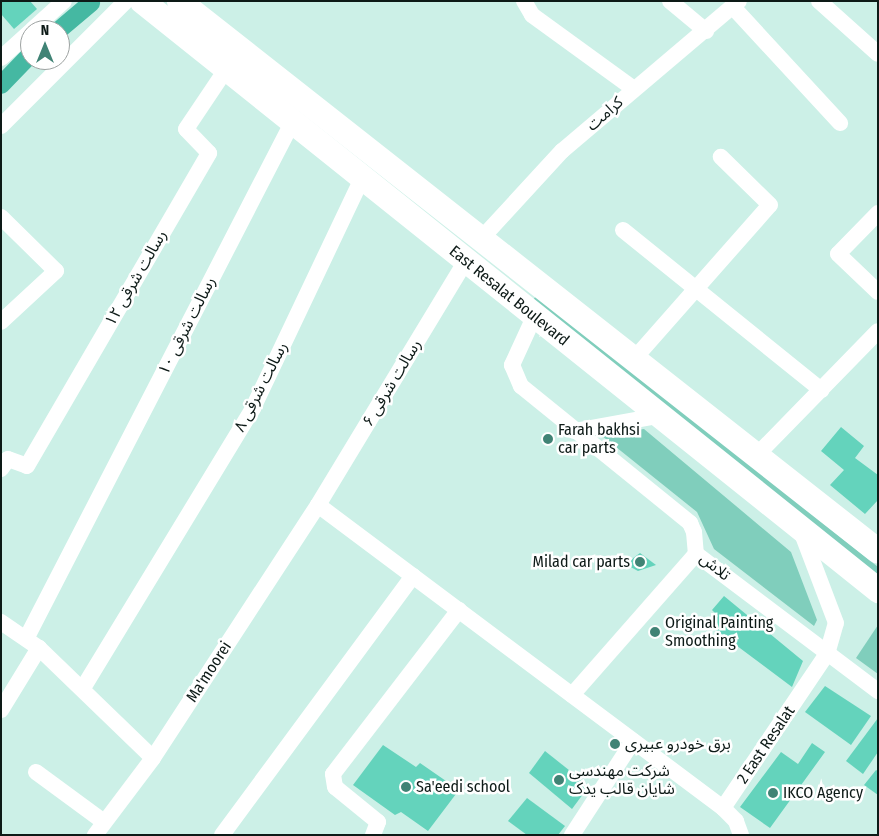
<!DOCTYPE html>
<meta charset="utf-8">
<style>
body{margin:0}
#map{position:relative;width:879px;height:836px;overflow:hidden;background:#ccf0e7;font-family:"Fira Sans Condensed","Noto Sans Arabic",sans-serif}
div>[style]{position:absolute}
.green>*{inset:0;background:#80cebc}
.canal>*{height:18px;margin:-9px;padding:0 9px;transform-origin:9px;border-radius:9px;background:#45b8a2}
.building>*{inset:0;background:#64d3bc}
.minor>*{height:16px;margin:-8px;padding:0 8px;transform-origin:8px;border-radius:8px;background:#fff}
.primary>*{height:25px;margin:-12.5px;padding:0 12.5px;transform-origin:12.5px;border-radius:12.5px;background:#fff}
.dots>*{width:14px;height:14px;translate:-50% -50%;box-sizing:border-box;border:2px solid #fff;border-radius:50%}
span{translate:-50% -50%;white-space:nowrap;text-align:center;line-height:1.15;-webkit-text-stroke:5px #fff;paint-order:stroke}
.street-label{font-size:16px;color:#0d1a17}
.poi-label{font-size:16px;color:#0d1a17}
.left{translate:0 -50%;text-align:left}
.right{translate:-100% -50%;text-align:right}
.frame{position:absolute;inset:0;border:2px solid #0d1a17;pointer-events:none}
.north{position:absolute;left:20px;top:20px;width:50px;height:50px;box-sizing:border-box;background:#fff;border:1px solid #9ea3a2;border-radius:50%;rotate:0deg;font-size:14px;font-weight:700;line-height:20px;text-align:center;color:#0d1a17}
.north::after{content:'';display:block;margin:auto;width:18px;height:22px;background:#408375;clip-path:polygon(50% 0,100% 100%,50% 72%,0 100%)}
</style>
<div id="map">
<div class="green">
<i style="clip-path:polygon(537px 295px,878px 567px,878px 577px,531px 302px)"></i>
<i style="clip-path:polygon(644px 429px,791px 552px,817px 620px,814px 626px,714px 549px,697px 512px,601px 435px)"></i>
<i style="clip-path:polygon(878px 625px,878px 674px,856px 658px)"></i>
</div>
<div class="canal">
<i style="left:59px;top:30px;width:42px;rotate:-40.2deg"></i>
<i style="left:1px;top:85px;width:42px;rotate:-46deg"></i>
</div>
<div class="building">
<i style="clip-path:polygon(1px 1px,30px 1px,37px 9px,14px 29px,1px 14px)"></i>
<i style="clip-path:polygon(841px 427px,864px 446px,855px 458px,878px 475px,878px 500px,865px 514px,830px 485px,844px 470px,821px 451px)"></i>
<i style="clip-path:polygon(640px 553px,656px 565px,638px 571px,625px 564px)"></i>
<i style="clip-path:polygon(724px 596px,803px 661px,792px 687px,709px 625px,718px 616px,712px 610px)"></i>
<i style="clip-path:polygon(825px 686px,871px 716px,851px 745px,805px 712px)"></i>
<i style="clip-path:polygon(878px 718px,878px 752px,863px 774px,846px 761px)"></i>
<i style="clip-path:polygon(812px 743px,825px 752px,770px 828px,740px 807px,781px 752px,798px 764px)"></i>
<i style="clip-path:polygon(383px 745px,416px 767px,420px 763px,459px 790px,428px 831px,401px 812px,395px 815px,353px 785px)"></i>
<i style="clip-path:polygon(545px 751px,589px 786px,572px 809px,529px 773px)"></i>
<i style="clip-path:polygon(876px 770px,878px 771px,878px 795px,864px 785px)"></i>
<i style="clip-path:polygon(527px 798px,565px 826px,558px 835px,527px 835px,508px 821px)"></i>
</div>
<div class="minor">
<i style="left:524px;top:1px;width:16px;rotate:60deg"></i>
<i style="left:532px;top:15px;width:126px;rotate:36deg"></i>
<i style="left:670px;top:1px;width:47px;rotate:39.8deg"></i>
<i style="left:819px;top:1px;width:79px;rotate:41.9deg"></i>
<i style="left:733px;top:7px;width:158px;rotate:47.3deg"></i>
<i style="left:32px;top:30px;width:43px;rotate:-42.2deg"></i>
<i style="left:1px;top:58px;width:39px;rotate:-42deg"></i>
<i style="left:1px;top:126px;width:177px;rotate:-45deg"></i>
<i style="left:878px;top:213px;width:57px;rotate:134.3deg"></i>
<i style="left:838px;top:254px;width:55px;rotate:43.5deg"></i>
<i style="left:1px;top:217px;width:77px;rotate:44.5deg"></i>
<i style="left:56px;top:271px;width:75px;rotate:137.2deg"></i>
<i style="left:623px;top:230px;width:255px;rotate:38.9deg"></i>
<i style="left:481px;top:239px;width:120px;rotate:-47.4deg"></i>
<i style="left:562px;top:151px;width:232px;rotate:-40.3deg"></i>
<i style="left:534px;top:317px;width:53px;rotate:114.6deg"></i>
<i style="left:512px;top:365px;width:23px;rotate:67deg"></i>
<i style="left:521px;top:386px;width:218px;rotate:39deg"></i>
<i style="left:690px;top:523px;width:10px;rotate:66deg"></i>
<i style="left:694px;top:532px;width:22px;rotate:85deg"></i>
<i style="left:696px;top:554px;width:228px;rotate:37deg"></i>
<i style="left:634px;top:359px;width:205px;rotate:-48.6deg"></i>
<i style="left:770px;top:205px;width:69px;rotate:-135.6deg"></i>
<i style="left:574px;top:431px;width:84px;rotate:-10.2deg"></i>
<i style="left:757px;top:455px;width:173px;rotate:-45.7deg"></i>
<i style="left:1px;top:469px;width:12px;rotate:-55deg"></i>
<i style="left:8px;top:459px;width:20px;rotate:20deg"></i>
<i style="left:27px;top:466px;width:362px;rotate:-59.8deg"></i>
<i style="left:209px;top:153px;width:33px;rotate:-134deg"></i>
<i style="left:186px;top:129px;width:73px;rotate:-56.1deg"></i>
<i style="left:318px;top:505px;width:506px;rotate:36.8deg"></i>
<i style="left:1px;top:622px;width:46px;rotate:34.4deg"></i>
<i style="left:39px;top:648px;width:158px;rotate:44deg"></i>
<i style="left:27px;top:637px;width:581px;rotate:-62.73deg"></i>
<i style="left:83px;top:688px;width:328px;rotate:-58.7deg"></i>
<i style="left:253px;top:408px;width:255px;rotate:-64.6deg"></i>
<i style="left:572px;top:695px;width:188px;rotate:-48.7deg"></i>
<i style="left:1px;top:710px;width:73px;rotate:-58.5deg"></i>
<i style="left:36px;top:772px;width:84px;rotate:36.3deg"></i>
<i style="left:95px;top:835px;width:96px;rotate:-53deg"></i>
<i style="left:153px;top:758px;width:302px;rotate:-56.9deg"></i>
<i style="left:318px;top:505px;width:285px;rotate:-58.8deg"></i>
<i style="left:222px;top:835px;width:322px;rotate:-53.6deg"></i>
<i style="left:373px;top:835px;width:14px;rotate:-69deg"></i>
<i style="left:378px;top:822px;width:55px;rotate:-140.9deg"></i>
<i style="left:335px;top:787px;width:13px;rotate:-99deg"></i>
<i style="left:333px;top:774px;width:207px;rotate:-52.5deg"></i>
<i style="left:572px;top:835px;width:112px;rotate:-57deg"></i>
<i style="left:741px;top:835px;width:15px;rotate:-110deg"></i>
<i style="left:736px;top:821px;width:18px;rotate:-135deg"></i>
<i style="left:723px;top:808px;width:186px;rotate:-56deg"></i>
<i style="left:827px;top:654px;width:32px;rotate:-74deg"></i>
<i style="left:836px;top:623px;width:98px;rotate:-110.8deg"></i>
</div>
<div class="primary">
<i style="left:142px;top:1px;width:943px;rotate:38.67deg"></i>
<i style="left:179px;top:1px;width:889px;rotate:38.2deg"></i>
</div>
<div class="dots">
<i style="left:548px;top:439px;background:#408375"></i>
<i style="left:640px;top:562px;background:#408375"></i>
<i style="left:655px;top:632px;background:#408375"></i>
<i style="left:615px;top:744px;background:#408375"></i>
<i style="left:559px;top:780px;background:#408375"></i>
<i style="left:406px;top:787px;background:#408375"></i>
<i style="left:773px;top:793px;background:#408375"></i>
</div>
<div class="street-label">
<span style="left:605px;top:114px;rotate:-41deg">کرامت</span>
<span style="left:136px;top:278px;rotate:-60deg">رسالت شرقی ۱۲</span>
<span style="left:509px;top:296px;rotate:39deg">East Resalat Boulevard</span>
<span style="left:187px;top:326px;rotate:-63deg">رسالت شرقی ۱۰</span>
<span style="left:392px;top:383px;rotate:-59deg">رسالت شرقی ۶</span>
<span style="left:261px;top:387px;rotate:-63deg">رسالت شرقی ۸</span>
<span style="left:715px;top:567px;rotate:39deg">تلاش</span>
<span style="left:209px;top:672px;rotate:-57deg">Ma'moorei</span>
<span style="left:766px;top:745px;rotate:-56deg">2 East Resalat</span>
</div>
<div class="poi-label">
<span class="left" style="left:558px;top:439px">Farah bakhsi<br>car parts</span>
<span class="right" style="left:630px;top:562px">Milad car parts</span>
<span class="left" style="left:665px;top:632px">Original Painting<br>Smoothing</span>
<span class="left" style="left:625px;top:744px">برق خودرو عبیری</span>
<span class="left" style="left:569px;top:780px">شرکت مهندسی<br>شایان قالب یدک</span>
<span class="left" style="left:416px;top:787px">Sa'eedi school</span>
<span class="left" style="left:783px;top:793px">IKCO Agency</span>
</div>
<div class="frame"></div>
<div class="north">N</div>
</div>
